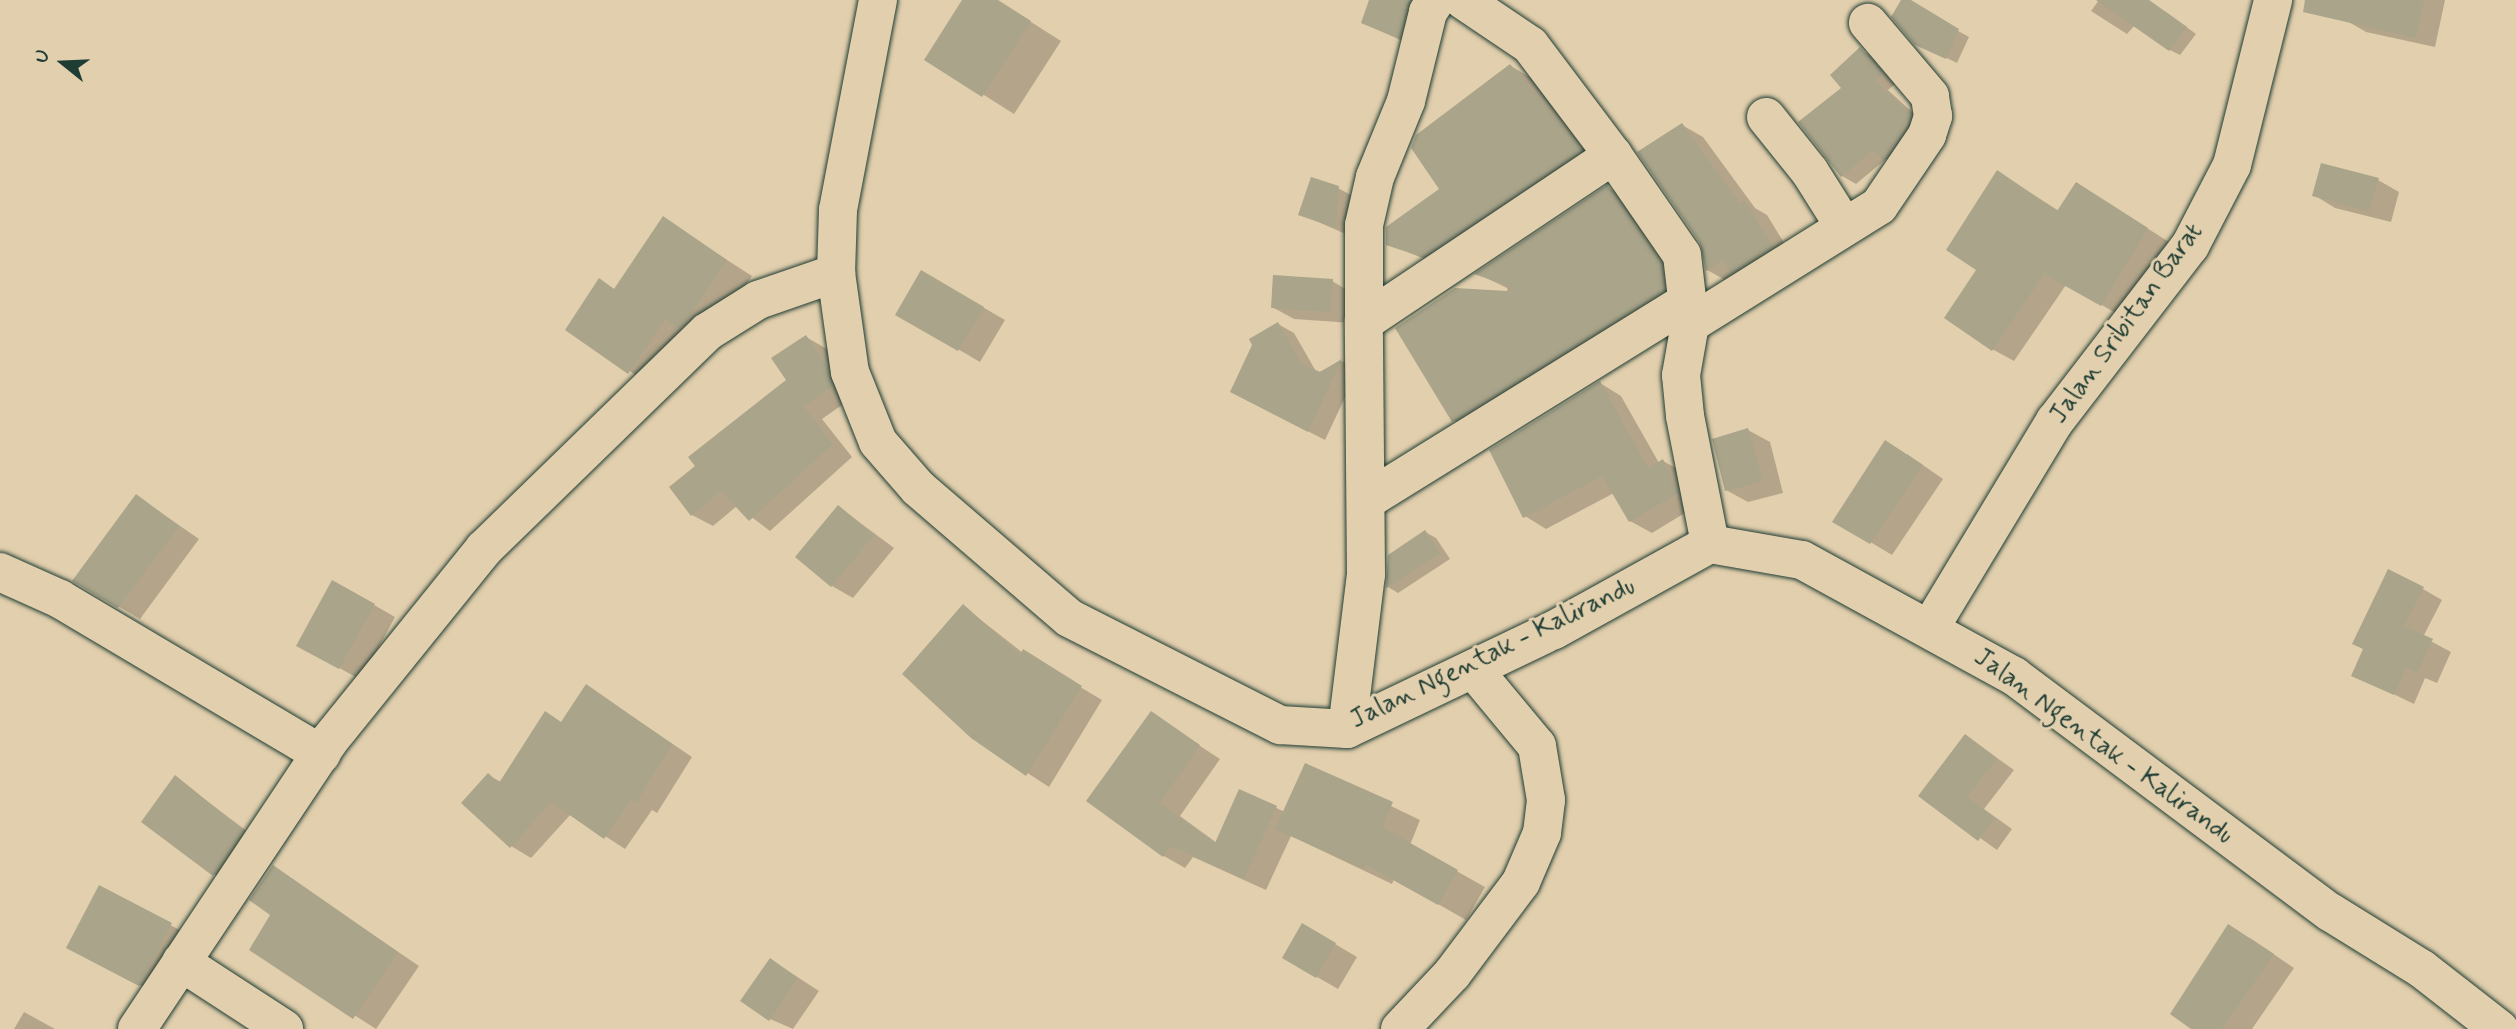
<!DOCTYPE html>
<style>
body{margin:0}
#map{position:relative;width:2516px;height:1029px;overflow:hidden;background:#e2cfad;font-family:Mynerve,sans-serif}
div>[style]{position:absolute}
.shadow>*{inset:0;background:#0003}
.building>*{inset:0;background:#a9a48a}
.roads{filter:drop-shadow(0 0 2px #1f3d34) drop-shadow(0 0 2px #1f3d34)}
.minor>*{height:38px;margin:-19px;padding:0 19px;transform-origin:19px;border-radius:19px;background:#e2cfad}
span{translate:-50% -50%;white-space:nowrap;text-align:center;line-height:1.15;-webkit-text-stroke:6px #e2cfad;paint-order:stroke}
.street-label{font-size:26px;color:#1f3d34}
.north{position:absolute;left:28px;top:28px;width:70px;height:70px;-webkit-text-stroke:5px #e2cfad;paint-order:stroke;rotate:288deg;font-size:19px;font-weight:700;line-height:28px;text-align:center;color:#1f3d34}
.north::after{content:'';display:block;margin:auto;width:24px;height:32px;background:#1f3d34;clip-path:polygon(50% 0,100% 100%,50% 72%,0 100%)}
</style>
<div id="map">
<div class="shadow">
<i style="clip-path:polygon(965px 0,996px 0,1061px 41px,1014px 114px,927px 59px)"></i>
<i style="clip-path:polygon(1371px 0,1418px 0,1421px 50px,1363px 22px)"></i>
<i style="clip-path:polygon(1903px 0,1969px 37px,1957px 63px,1928px 49px)"></i>
<i style="clip-path:polygon(2099px 0,2133px 0,2149px 9px,2127px 34px,2091px 11px)"></i>
<i style="clip-path:polygon(2351px 0,2445px 0,2435px 47px,2366px 32px,2347px 21px)"></i>
<i style="clip-path:polygon(2166px 12px,2196px 34px,2180px 55px,2170px 50px)"></i>
<i style="clip-path:polygon(1860px 50px,1874px 58px,1896px 83px,1888px 90px,1924px 123px,1899px 166px,1886px 159px,1856px 184px,1842px 176px,1843px 88px)"></i>
<i style="clip-path:polygon(1511px 66px,1531px 78px,1601px 162px,1444px 267px,1388px 244px,1441px 190px)"></i>
<i style="clip-path:polygon(1682px 125px,1703px 137px,1755px 208px,1767px 215px,1794px 259px,1729px 282px,1707px 270px)"></i>
<i style="clip-path:polygon(1998px 172px,2059px 211px,2098px 197px,2169px 242px,2123px 317px,2066px 285px,2014px 361px,1992px 349px,1979px 270px)"></i>
<i style="clip-path:polygon(2378px 180px,2399px 192px,2391px 222px,2335px 208px,2314px 195px)"></i>
<i style="clip-path:polygon(1607px 187px,1626px 198px,1679px 275px,1682px 300px,1472px 431px,1453px 420px,1509px 289px,1478px 274px)"></i>
<i style="clip-path:polygon(1338px 188px,1360px 200px,1357px 239px,1300px 214px)"></i>
<i style="clip-path:polygon(663px 219px,752px 276px,710px 338px,655px 388px,567px 329px,600px 281px,616px 290px)"></i>
<i style="clip-path:polygon(922px 272px,1005px 320px,980px 362px,898px 314px)"></i>
<i style="clip-path:polygon(1332px 281px,1354px 294px,1352px 323px,1294px 319px,1272px 307px)"></i>
<i style="clip-path:polygon(1278px 324px,1294px 333px,1317px 373px,1342px 361px,1358px 370px,1325px 440px,1249px 401px)"></i>
<i style="clip-path:polygon(806px 337px,827px 349px,847px 380px,852px 398px,822px 419px,852px 457px,770px 531px,737px 506px,713px 526px,692px 515px,698px 466px,788px 380px)"></i>
<i style="clip-path:polygon(1600px 383px,1621px 396px,1659px 463px,1663px 461px,1685px 473px,1698px 505px,1652px 533px,1630px 521px,1614px 493px,1546px 529px,1525px 516px)"></i>
<i style="clip-path:polygon(1748px 430px,1770px 442px,1783px 493px,1748px 502px,1726px 490px)"></i>
<i style="clip-path:polygon(1907px 454px,1943px 479px,1892px 555px,1835px 521px)"></i>
<i style="clip-path:polygon(137px 496px,199px 539px,140px 619px,74px 580px)"></i>
<i style="clip-path:polygon(839px 507px,894px 548px,853px 598px,832px 586px)"></i>
<i style="clip-path:polygon(1425px 532px,1436px 538px,1450px 559px,1398px 593px,1388px 587px,1389px 556px)"></i>
<i style="clip-path:polygon(2423px 589px,2442px 600px,2423px 637px,2451px 652px,2437px 683px,2425px 678px,2414px 704px,2354px 675px)"></i>
<i style="clip-path:polygon(374px 605px,395px 617px,361px 680px,298px 645px)"></i>
<i style="clip-path:polygon(963px 606px,1023px 653px,1102px 700px,1049px 787px,972px 737px)"></i>
<i style="clip-path:polygon(587px 686px,692px 757px,657px 813px,652px 810px,625px 849px,571px 814px,531px 858px,511px 846px,488px 775px,501px 782px,562px 723px)"></i>
<i style="clip-path:polygon(1151px 714px,1220px 759px,1180px 816px,1217px 843px,1240px 791px,1285px 812px,1306px 765px,1420px 820px,1410px 845px,1485px 887px,1466px 920px,1394px 879px,1392px 884px,1291px 836px,1266px 890px,1193px 857px,1185px 868px,1164px 856px)"></i>
<i style="clip-path:polygon(1966px 736px,2014px 770px,1984px 809px,2012px 829px,1997px 850px,1921px 796px)"></i>
<i style="clip-path:polygon(175px 777px,264px 844px,235px 887px,214px 874px)"></i>
<i style="clip-path:polygon(273px 867px,419px 966px,376px 1029px,251px 949px,273px 914px)"></i>
<i style="clip-path:polygon(100px 888px,193px 937px,162px 997px,90px 959px)"></i>
<i style="clip-path:polygon(1303px 925px,1357px 957px,1338px 989px,1284px 958px)"></i>
<i style="clip-path:polygon(2250px 938px,2294px 968px,2252px 1029px,2194px 1029px)"></i>
<i style="clip-path:polygon(771px 960px,819px 991px,793px 1029px,770px 1019px)"></i>
<i style="clip-path:polygon(24px 1012px,55px 1029px,14px 1029px)"></i>
</div>
<div class="building">
<i style="clip-path:polygon(962px 0,998px 0,1031px 21px,982px 97px,924px 60px)"></i>
<i style="clip-path:polygon(1369px 0,1410px 0,1399px 39px,1361px 23px)"></i>
<i style="clip-path:polygon(1901px 0,1911px 0,1959px 29px,1946px 59px,1915px 45px,1891px 17px)"></i>
<i style="clip-path:polygon(2096px 0,2149px 0,2187px 27px,2169px 51px)"></i>
<i style="clip-path:polygon(2305px 0,2424px 0,2416px 38px,2303px 12px)"></i>
<i style="clip-path:polygon(1860px 47px,1883px 74px,1875px 81px,1911px 114px,1884px 160px,1873px 150px,1841px 177px,1798px 122px,1841px 88px,1830px 75px)"></i>
<i style="clip-path:polygon(1510px 64px,1582px 150px,1422px 257px,1386px 245px,1386px 227px,1439px 189px,1411px 148px,1416px 135px)"></i>
<i style="clip-path:polygon(1682px 123px,1740px 204px,1745px 201px,1773px 246px,1731px 273px,1723px 260px,1706px 271px,1700px 243px,1637px 152px)"></i>
<i style="clip-path:polygon(2321px 163px,2379px 178px,2369px 211px,2312px 196px)"></i>
<i style="clip-path:polygon(1997px 170px,2057px 211px,2076px 182px,2148px 228px,2101px 306px,2044px 274px,1992px 351px,1944px 318px,1976px 270px,1946px 250px)"></i>
<i style="clip-path:polygon(1311px 177px,1339px 186px,1336px 228px,1298px 215px)"></i>
<i style="clip-path:polygon(1607px 185px,1661px 263px,1664px 290px,1452px 422px,1395px 328px,1455px 288px,1507px 291px,1508px 286px,1474px 274px)"></i>
<i style="clip-path:polygon(663px 216px,727px 260px,684px 324px,679px 328px,665px 319px,628px 374px,565px 330px,599px 278px,614px 289px)"></i>
<i style="clip-path:polygon(921px 270px,984px 307px,958px 351px,895px 315px)"></i>
<i style="clip-path:polygon(1273px 275px,1333px 279px,1330px 312px,1271px 308px)"></i>
<i style="clip-path:polygon(1278px 322px,1301px 363px,1320px 372px,1342px 359px,1308px 432px,1230px 392px,1252px 345px,1249px 339px)"></i>
<i style="clip-path:polygon(806px 335px,827px 367px,832px 387px,803px 406px,833px 444px,749px 521px,721px 491px,691px 516px,669px 487px,695px 466px,688px 457px,786px 380px,771px 358px)"></i>
<i style="clip-path:polygon(1600px 381px,1648px 468px,1663px 459px,1678px 493px,1629px 522px,1602px 476px,1523px 518px,1489px 450px)"></i>
<i style="clip-path:polygon(1748px 428px,1763px 481px,1725px 491px,1712px 439px)"></i>
<i style="clip-path:polygon(1885px 440px,1923px 465px,1870px 544px,1832px 522px)"></i>
<i style="clip-path:polygon(136px 494px,179px 526px,118px 608px,72px 581px)"></i>
<i style="clip-path:polygon(838px 505px,874px 535px,831px 587px,795px 557px)"></i>
<i style="clip-path:polygon(1425px 530px,1440px 553px,1386px 588px,1388px 555px)"></i>
<i style="clip-path:polygon(2388px 569px,2424px 587px,2404px 626px,2433px 639px,2417px 673px,2406px 668px,2394px 695px,2351px 676px,2363px 649px,2352px 644px)"></i>
<i style="clip-path:polygon(332px 580px,375px 604px,339px 669px,296px 646px)"></i>
<i style="clip-path:polygon(963px 604px,1020px 655px,1023px 649px,1082px 686px,1026px 776px,971px 738px,902px 674px)"></i>
<i style="clip-path:polygon(586px 684px,672px 744px,636px 803px,631px 800px,604px 839px,551px 802px,510px 848px,461px 803px,488px 773px,499px 783px,545px 711px,561px 722px)"></i>
<i style="clip-path:polygon(1151px 711px,1200px 745px,1160px 803px,1215px 843px,1239px 789px,1277px 806px,1244px 879px,1171px 846px,1163px 857px,1086px 801px)"></i>
<i style="clip-path:polygon(1965px 734px,1997px 758px,1967px 797px,1995px 818px,1978px 841px,1918px 796px)"></i>
<i style="clip-path:polygon(1305px 763px,1393px 802px,1382px 827px,1458px 870px,1438px 905px,1366px 865px,1364px 869px,1275px 829px)"></i>
<i style="clip-path:polygon(175px 775px,243px 830px,213px 876px,141px 822px)"></i>
<i style="clip-path:polygon(273px 865px,398px 952px,353px 1019px,249px 950px,270px 915px,249px 900px)"></i>
<i style="clip-path:polygon(99px 885px,172px 923px,139px 986px,66px 948px)"></i>
<i style="clip-path:polygon(1302px 923px,1336px 943px,1316px 978px,1282px 958px)"></i>
<i style="clip-path:polygon(2228px 924px,2274px 954px,2222px 1029px,2191px 1029px,2170px 1014px)"></i>
<i style="clip-path:polygon(770px 958px,798px 978px,769px 1021px,740px 1001px)"></i>
</div>
<div class="roads">
<div class="minor">
<i style="left:878px;top:0;width:214px;rotate:100.8deg"></i>
<i style="left:838px;top:210px;width:63px;rotate:91.8deg"></i>
<i style="left:836px;top:273px;width:100px;rotate:82deg"></i>
<i style="left:850px;top:372px;width:75px;rotate:68.2deg"></i>
<i style="left:878px;top:442px;width:61px;rotate:49deg"></i>
<i style="left:918px;top:488px;width:199px;rotate:40.7deg"></i>
<i style="left:1069px;top:618px;width:237px;rotate:26.9deg"></i>
<i style="left:1280px;top:725px;width:67px;rotate:3.4deg"></i>
<i style="left:1347px;top:729px;width:229px;rotate:-25.6deg"></i>
<i style="left:1554px;top:630px;width:178px;rotate:-28.9deg"></i>
<i style="left:1710px;top:544px;width:93px;rotate:9.9deg"></i>
<i style="left:1802px;top:560px;width:242px;rotate:28.7deg"></i>
<i style="left:2014px;top:676px;width:394px;rotate:36.8deg"></i>
<i style="left:2330px;top:912px;width:108px;rotate:31.8deg"></i>
<i style="left:2422px;top:969px;width:98px;rotate:37.9deg"></i>
<i style="left:1463px;top:0;width:81px;rotate:33.9deg"></i>
<i style="left:1530px;top:45px;width:138px;rotate:53deg"></i>
<i style="left:1766px;top:117px;width:70px;rotate:51.3deg"></i>
<i style="left:1810px;top:172px;width:64px;rotate:57.8deg"></i>
<i style="left:1364px;top:322px;width:97px;rotate:-90deg"></i>
<i style="left:1364px;top:225px;width:49px;rotate:-77.1deg"></i>
<i style="left:1375px;top:177px;width:82px;rotate:-67.8deg"></i>
<i style="left:1406px;top:101px;width:92px;rotate:-76.1deg"></i>
<i style="left:1428px;top:12px;width:14px;rotate:-56deg"></i>
<i style="left:1690px;top:324px;width:223px;rotate:-32deg"></i>
<i style="left:1879px;top:206px;width:86px;rotate:-55.9deg"></i>
<i style="left:1927px;top:135px;width:20px;rotate:-72deg"></i>
<i style="left:1933px;top:116px;width:20px;rotate:-99deg"></i>
<i style="left:1930px;top:96px;width:96px;rotate:-130.3deg"></i>
<i style="left:1367px;top:500px;width:375px;rotate:-31.8deg"></i>
<i style="left:0;top:572px;width:66px;rotate:24.2deg"></i>
<i style="left:60px;top:599px;width:304px;rotate:30.7deg"></i>
<i style="left:1930px;top:628px;width:242px;rotate:-58.9deg"></i>
<i style="left:2055px;top:421px;width:221px;rotate:-52.4deg"></i>
<i style="left:2190px;top:246px;width:91px;rotate:-62.6deg"></i>
<i style="left:2232px;top:165px;width:170px;rotate:-76deg"></i>
<i style="left:1347px;top:729px;width:155px;rotate:-83deg"></i>
<i style="left:1366px;top:575px;width:253px;rotate:-90.5deg"></i>
<i style="left:1364px;top:322px;width:300px;rotate:-33.8deg"></i>
<i style="left:1613px;top:155px;width:121px;rotate:55.4deg"></i>
<i style="left:1682px;top:255px;width:69px;rotate:83.4deg"></i>
<i style="left:1690px;top:324px;width:52px;rotate:100deg"></i>
<i style="left:1681px;top:375px;width:41px;rotate:84.4deg"></i>
<i style="left:1685px;top:416px;width:130px;rotate:78.9deg"></i>
<i style="left:181px;top:962px;width:123px;rotate:33deg"></i>
<i style="left:137px;top:1029px;width:346px;rotate:-56.3deg"></i>
<i style="left:329px;top:741px;width:247px;rotate:-51.1deg"></i>
<i style="left:484px;top:549px;width:311px;rotate:-44.2deg"></i>
<i style="left:707px;top:332px;width:60px;rotate:-32.1deg"></i>
<i style="left:758px;top:300px;width:83px;rotate:-19.1deg"></i>
<i style="left:1400px;top:1029px;width:76px;rotate:-46.6deg"></i>
<i style="left:1452px;top:974px;width:115px;rotate:-53.1deg"></i>
<i style="left:1521px;top:882px;width:53px;rotate:-66.8deg"></i>
<i style="left:1542px;top:833px;width:33px;rotate:-83deg"></i>
<i style="left:1546px;top:800px;width:55px;rotate:-99.5deg"></i>
<i style="left:1537px;top:746px;width:100px;rotate:-129.7deg"></i>
</div>
</div>
<div class="street-label">
<span style="left:2127px;top:324px;rotate:-54deg">Jalan Sribitan Barat</span>
<span style="left:1493px;top:654px;rotate:-26deg">Jalan Ngentak - Kalirandu</span>
<span style="left:2103px;top:747px;rotate:36deg">Jalan Ngentak - Kalirandu</span>
</div>
<div class="north">U</div>
</div>
